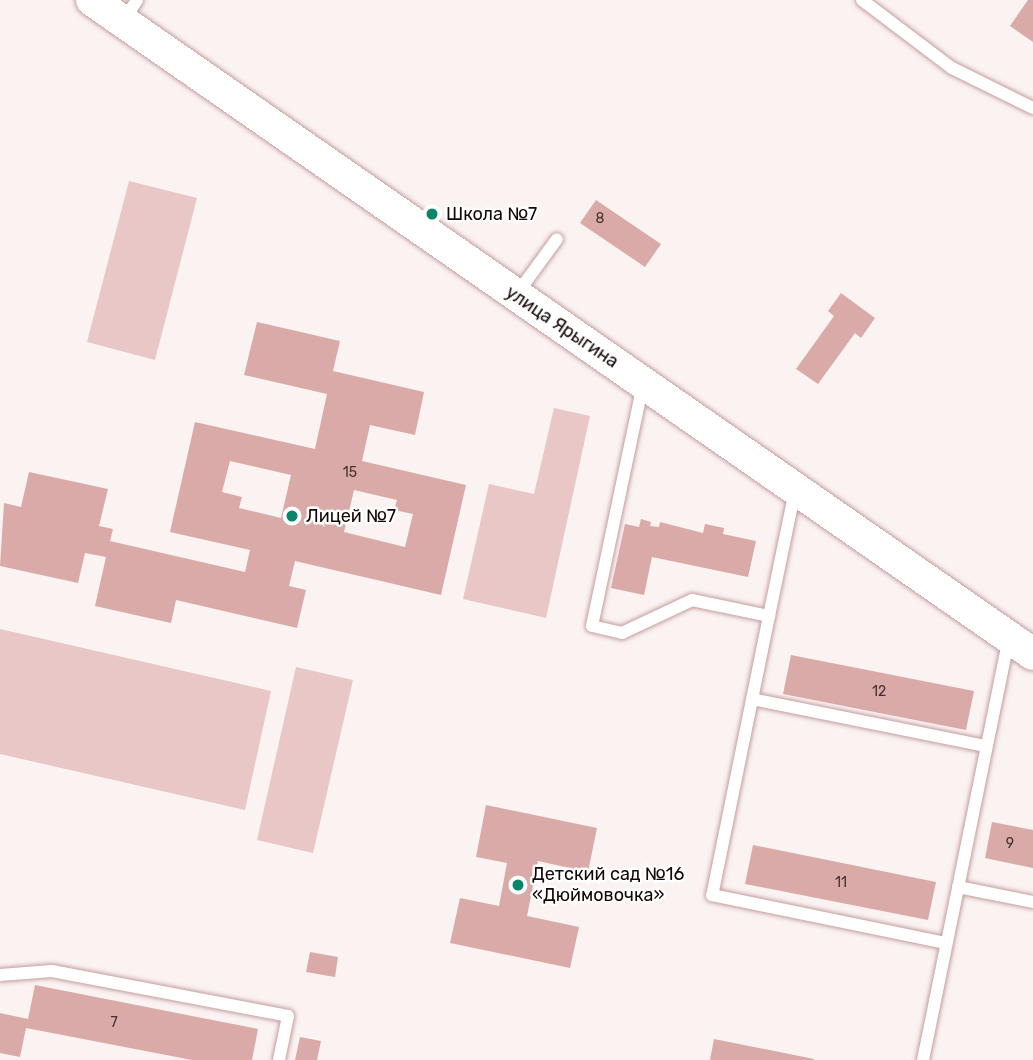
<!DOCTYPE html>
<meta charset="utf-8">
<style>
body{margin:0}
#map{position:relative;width:1033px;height:1060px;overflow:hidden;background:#fbf2f2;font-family:Rubik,sans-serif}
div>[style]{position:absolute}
.green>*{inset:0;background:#e9c7c6}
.building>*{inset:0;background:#daaaa8}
.roads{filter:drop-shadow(0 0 2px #c49e9d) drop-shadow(0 0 2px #c49e9d)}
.service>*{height:12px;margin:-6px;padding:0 6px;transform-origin:6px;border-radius:6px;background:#fff}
.tertiary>*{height:32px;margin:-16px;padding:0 16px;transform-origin:16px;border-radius:16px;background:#fff}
.dots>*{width:19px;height:19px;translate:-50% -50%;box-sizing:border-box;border:4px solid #fff;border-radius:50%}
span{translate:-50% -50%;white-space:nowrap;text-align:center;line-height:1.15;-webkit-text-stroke:5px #fff;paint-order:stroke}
.number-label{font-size:14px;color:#463030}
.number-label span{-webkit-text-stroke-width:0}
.poi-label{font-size:18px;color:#150808}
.left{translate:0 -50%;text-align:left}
.street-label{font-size:18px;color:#150808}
</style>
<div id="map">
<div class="green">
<i style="clip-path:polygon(129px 181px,197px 198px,155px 360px,87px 342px)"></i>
<i style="clip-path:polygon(554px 408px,590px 416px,546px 618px,463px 599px,489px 484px,534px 494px)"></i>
<i style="clip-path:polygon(0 629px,271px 691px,245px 810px,0 754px)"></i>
<i style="clip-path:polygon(296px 667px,353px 680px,313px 853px,257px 840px)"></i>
</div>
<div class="building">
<i style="clip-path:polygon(1028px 0,1033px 0,1033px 42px,1010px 26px)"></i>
<i style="clip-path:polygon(596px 200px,661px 244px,645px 267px,580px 223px)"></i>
<i style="clip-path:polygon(841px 293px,875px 318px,861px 338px,855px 333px,818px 384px,796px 369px,834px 316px,828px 311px)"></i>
<i style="clip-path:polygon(evenodd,257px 322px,340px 341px,333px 371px,424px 392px,415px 435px,370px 425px,362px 461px,466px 485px,441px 595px,295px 561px,289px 586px,306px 590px,297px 628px,176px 600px,171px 623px,95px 606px,106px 557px,85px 553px,78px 583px,0 566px,4px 503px,21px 507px,29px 472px,108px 489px,99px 526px,113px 529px,110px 541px,245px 572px,250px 550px,170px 532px,195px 422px,315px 449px,327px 394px,244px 375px,257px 322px,230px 461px,291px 475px,281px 518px,239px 508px,242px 497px,222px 492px,230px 461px,257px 322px,354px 490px,397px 500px,394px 510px,413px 514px,405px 547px,344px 532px,354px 490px)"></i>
<i style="clip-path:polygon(641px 519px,651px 522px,650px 526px,659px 527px,660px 522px,703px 533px,705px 524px,724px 528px,723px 534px,756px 541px,748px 577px,652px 557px,644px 595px,611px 588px,625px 524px,639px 527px)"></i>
<i style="clip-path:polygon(791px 655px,974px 691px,966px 730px,783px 694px)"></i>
<i style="clip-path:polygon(486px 805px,597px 828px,588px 872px,538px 861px,527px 916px,579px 927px,570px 968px,450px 943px,460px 898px,499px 906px,507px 863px,476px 857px)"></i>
<i style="clip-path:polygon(992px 822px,1033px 830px,1033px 868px,985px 858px)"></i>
<i style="clip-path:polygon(753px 845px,936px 882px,928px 920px,745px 884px)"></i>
<i style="clip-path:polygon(310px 952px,338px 957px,335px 977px,306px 972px)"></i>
<i style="clip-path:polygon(35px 985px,258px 1029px,252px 1060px,192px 1060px,26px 1028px,20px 1057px,0 1053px,0 1013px,28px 1019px)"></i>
<i style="clip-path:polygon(300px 1037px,321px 1041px,317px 1060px,295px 1060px)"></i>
<i style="clip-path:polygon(714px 1039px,814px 1059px,814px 1060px,710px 1060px)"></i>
</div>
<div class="roads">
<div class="service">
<i style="left:862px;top:0;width:113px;rotate:37.1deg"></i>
<i style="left:952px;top:68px;width:90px;rotate:26.3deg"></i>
<i style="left:123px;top:21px;width:25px;rotate:-56deg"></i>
<i style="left:516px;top:295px;width:69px;rotate:-53.8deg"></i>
<i style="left:643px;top:384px;width:247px;rotate:101.9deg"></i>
<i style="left:592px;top:626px;width:31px;rotate:13deg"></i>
<i style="left:622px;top:633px;width:77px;rotate:-25.2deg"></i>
<i style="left:692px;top:600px;width:79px;rotate:11.7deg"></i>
<i style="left:769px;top:616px;width:129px;rotate:-78.3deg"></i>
<i style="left:769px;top:616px;width:285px;rotate:101.5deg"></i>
<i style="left:712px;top:895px;width:239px;rotate:11.6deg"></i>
<i style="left:752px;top:699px;width:239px;rotate:11.4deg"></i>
<i style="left:958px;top:887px;width:76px;rotate:11.3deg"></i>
<i style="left:0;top:975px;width:52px;rotate:-4.4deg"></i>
<i style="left:52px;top:971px;width:240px;rotate:10.8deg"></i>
<i style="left:288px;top:1016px;width:45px;rotate:101.6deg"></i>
<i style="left:923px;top:1060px;width:431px;rotate:-78.5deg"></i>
</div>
<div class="tertiary">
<i style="left:92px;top:0;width:1146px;rotate:34.8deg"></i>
</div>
</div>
<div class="dots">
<i style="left:432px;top:214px;background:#098669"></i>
<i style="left:292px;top:516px;background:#098669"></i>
<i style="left:518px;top:885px;background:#098669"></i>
</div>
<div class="number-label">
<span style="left:600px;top:219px">8</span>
<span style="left:350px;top:473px">15</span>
<span style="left:879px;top:692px">12</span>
<span style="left:1010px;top:844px">9</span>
<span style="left:841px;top:883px">11</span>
<span style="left:114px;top:1023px">7</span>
</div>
<div class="poi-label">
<span class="left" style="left:446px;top:214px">Школа №7</span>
<span class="left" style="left:306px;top:516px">Лицей №7</span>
<span class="left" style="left:532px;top:885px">Детский сад №16<br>«Дюймовочка»</span>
</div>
<div class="street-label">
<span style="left:562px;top:327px;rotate:34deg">улица Ярыгина</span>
</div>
</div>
